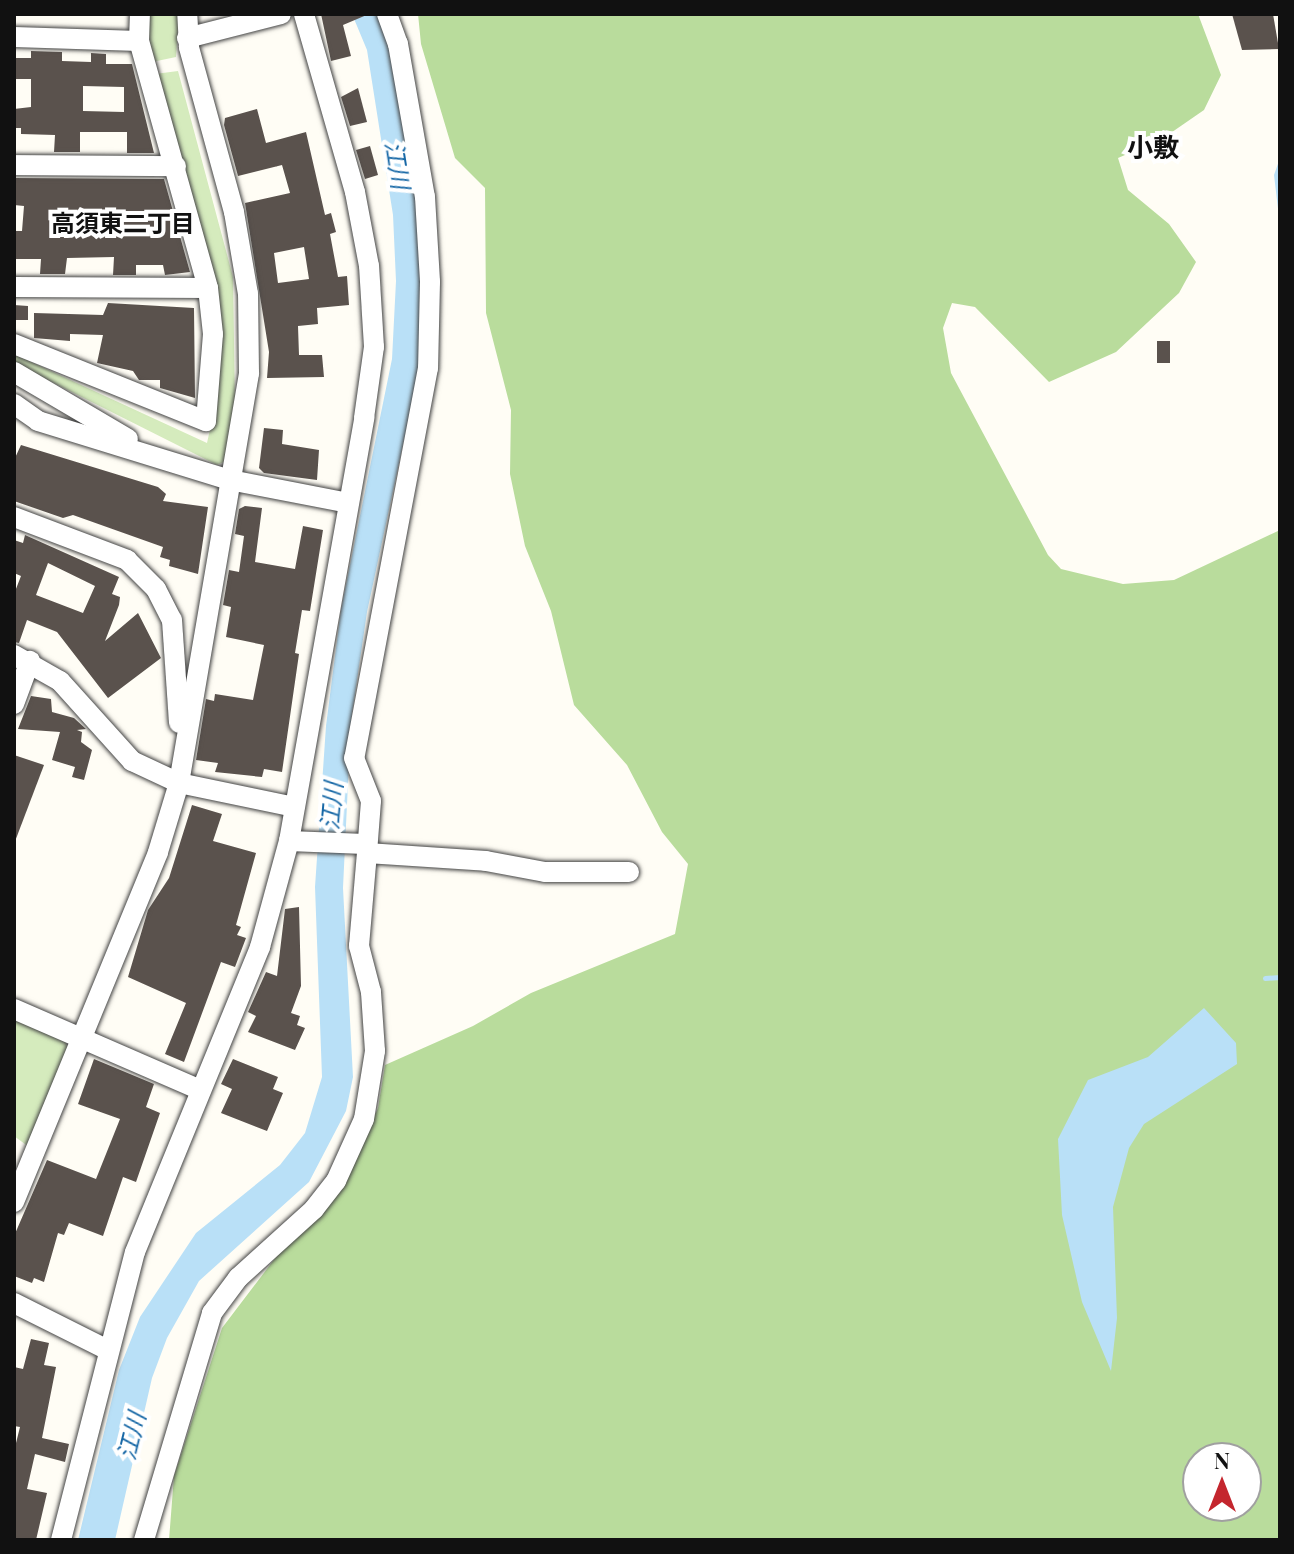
<!DOCTYPE html>
<meta charset="utf-8">
<style>
body{margin:0}
#map{position:relative;width:1294px;height:1554px;overflow:hidden;background:#fffdf5;font-family:"Playfair Display","Noto Sans JP",serif}
div>[style]{position:absolute}
.green>*{inset:0;background:#d5ebbd}
.forest>*{inset:0;background:#b9dc9c}
.water>*{inset:0;background:#b9e0f7}
.stream>*{height:5px;margin:-2.5px;padding:0 2.5px;transform-origin:2.5px;border-radius:2.5px;background:#b9e0f7}
.building>*{inset:0;background:#5a524d}
.roads{filter:drop-shadow(0 0 2px #444) drop-shadow(0 0 2px #444)}
.street>*{height:20px;margin:-10px;padding:0 10px;transform-origin:10px;border-radius:10px;background:#fff}
span{translate:-50% -50%;white-space:nowrap;text-align:center;line-height:1.15;-webkit-text-stroke:8px #fff;paint-order:stroke}
.water-label{font-size:24px;color:#1768a6;font-style:italic}
.neighbourhood-label{font-size:24px;color:#111;font-weight:700}
.quarter-label{font-size:26px;color:#111;font-weight:700}
.frame{position:absolute;inset:0;border:16px solid #111;pointer-events:none}
.north{position:absolute;left:1182px;top:1442px;width:80px;height:80px;box-sizing:border-box;background:#fff;border:2px solid #a0a0a0;border-radius:50%;rotate:0deg;font-size:22px;font-weight:700;line-height:32px;text-align:center;color:#111}
.north::after{content:'';display:block;margin:auto;width:28px;height:36px;background:#c4262e;clip-path:polygon(50% 0,100% 100%,50% 72%,0 100%)}
</style>
<div id="map">
<div class="green">
<i style="clip-path:polygon(147px 14px,179px 14px,176px 57px,152px 62px)"></i>
<i style="clip-path:polygon(178px 71px,233px 277px,235px 404px,226px 461px,217px 465px,14px 363px,14px 354px,207px 443px,218px 393px,216px 289px,155px 74px)"></i>
<i style="clip-path:polygon(14px 1019px,65px 1040px,68px 1050px,29px 1147px,14px 1136px)"></i>
</div>
<div class="forest">
<i style="clip-path:polygon(evenodd,418px 14px,1198px 14px,1221px 75px,1204px 110px,1162px 139px,1118px 158px,1128px 190px,1169px 224px,1196px 262px,1179px 293px,1116px 352px,1049px 382px,975px 307px,952px 303px,943px 328px,951px 373px,1048px 555px,1061px 569px,1123px 584px,1174px 580px,1280px 530px,1280px 1540px,169px 1540px,174px 1476px,222px 1328px,362px 1144px,378px 1108px,385px 1065px,473px 1026px,531px 993px,675px 934px,688px 864px,662px 832px,627px 765px,574px 705px,551px 611px,525px 546px,510px 474px,511px 410px,486px 313px,485px 188px,455px 158px,421px 44px,418px 14px,1198px 1458px,1246px 1458px,1246px 1506px,1198px 1506px,1198px 1458px)"></i>
</div>
<div class="water">
<i style="clip-path:polygon(352px 14px,382px 14px,385px 20px,418px 209px,423px 328px,416px 384px,367px 612px,351px 721px,343px 888px,353px 1077px,346px 1111px,309px 1182px,199px 1281px,167px 1338px,152px 1378px,115px 1540px,78px 1540px,119px 1370px,140px 1317px,196px 1233px,280px 1165px,305px 1133px,322px 1077px,315px 887px,326px 726px,341px 609px,392px 359px,396px 281px,393px 215px,367px 50px)"></i>
<i style="clip-path:polygon(1280px 158px,1278px 181px,1279px 217px,1274px 175px)"></i>
<i style="clip-path:polygon(1204px 1008px,1236px 1043px,1237px 1064px,1144px 1124px,1129px 1148px,1113px 1207px,1117px 1318px,1111px 1371px,1082px 1302px,1062px 1215px,1058px 1139px,1088px 1080px,1148px 1057px)"></i>
</div>
<div class="stream">
<i style="left:1265px;top:978px;width:15px;rotate:-4deg"></i>
</div>
<div class="building">
<i style="clip-path:polygon(321px 14px,369px 14px,343px 25px,351px 56px,331px 61px)"></i>
<i style="clip-path:polygon(1232px 14px,1273px 14px,1279px 49px,1242px 50px)"></i>
<i style="clip-path:polygon(evenodd,31px 51px,62px 52px,62px 61px,91px 62px,91px 53px,106px 54px,106px 64px,132px 64px,154px 153px,127px 153px,127px 132px,80px 132px,80px 152px,54px 152px,55px 135px,21px 134px,21px 128px,14px 128px,14px 109px,31px 107px,31px 79px,14px 79px,14px 58px,31px 58px,31px 51px,83px 86px,124px 87px,124px 112px,83px 111px,83px 86px)"></i>
<i style="clip-path:polygon(358px 88px,367px 122px,350px 126px,341px 97px)"></i>
<i style="clip-path:polygon(evenodd,257px 109px,266px 143px,306px 132px,325px 215px,331px 213px,336px 232px,330px 234px,338px 277px,347px 276px,349px 305px,317px 308px,318px 324px,298px 326px,299px 355px,322px 355px,324px 377px,267px 378px,269px 352px,245px 203px,290px 193px,282px 165px,238px 176px,224px 125px,225px 118px,257px 109px,304px 247px,309px 279px,278px 283px,274px 253px,304px 247px)"></i>
<i style="clip-path:polygon(370px 146px,378px 175px,365px 179px,356px 150px)"></i>
<i style="clip-path:polygon(14px 178px,164px 179px,190px 272px,165px 275px,163px 265px,136px 265px,136px 275px,113px 275px,114px 257px,67px 258px,65px 274px,40px 274px,41px 259px,15px 259px,14px 231px,22px 231px,24px 206px,14px 205px)"></i>
<i style="clip-path:polygon(108px 303px,194px 308px,195px 398px,160px 388px,160px 380px,139px 380px,133px 371px,97px 363px,103px 335px,70px 334px,70px 341px,34px 338px,34px 313px,103px 315px)"></i>
<i style="clip-path:polygon(14px 305px,28px 306px,28px 320px,14px 320px)"></i>
<i style="clip-path:polygon(1157px 341px,1170px 341px,1170px 363px,1157px 363px)"></i>
<i style="clip-path:polygon(264px 428px,283px 430px,282px 444px,319px 450px,317px 480px,264px 473px,259px 468px)"></i>
<i style="clip-path:polygon(21px 445px,158px 487px,166px 494px,163px 501px,208px 507px,198px 574px,169px 566px,170px 560px,160px 557px,163px 547px,73px 515px,63px 518px,14px 501px,14px 460px)"></i>
<i style="clip-path:polygon(245px 506px,262px 508px,255px 562px,295px 569px,303px 526px,323px 530px,310px 611px,302px 610px,295px 653px,299px 654px,282px 772px,264px 769px,262px 777px,215px 772px,218px 763px,196px 760px,206px 699px,214px 701px,215px 694px,253px 700px,264px 645px,226px 637px,231px 607px,223px 605px,229px 570px,239px 572px,244px 536px,235px 534px,239px 509px)"></i>
<i style="clip-path:polygon(evenodd,25px 535px,119px 577px,112px 594px,120px 597px,119px 605px,105px 641px,138px 613px,161px 658px,108px 698px,57px 632px,27px 620px,19px 643px,14px 642px,14px 594px,21px 576px,14px 573px,14px 540px,23px 543px,25px 535px,48px 563px,95px 586px,83px 613px,36px 595px,48px 563px)"></i>
<i style="clip-path:polygon(31px 696px,51px 699px,52px 712px,74px 718px,86px 729px,77px 730px,82px 732px,81px 742px,92px 750px,84px 780px,72px 777px,75px 767px,52px 760px,60px 732px,18px 729px)"></i>
<i style="clip-path:polygon(14px 755px,44px 765px,14px 844px)"></i>
<i style="clip-path:polygon(192px 805px,222px 814px,213px 841px,256px 853px,236px 925px,241px 927px,237px 935px,246px 938px,235px 967px,221px 962px,184px 1062px,165px 1054px,186px 1003px,128px 977px,148px 910px,169px 878px)"></i>
<i style="clip-path:polygon(299px 907px,301px 986px,291px 1013px,300px 1016px,297px 1025px,305px 1028px,295px 1050px,248px 1032px,256px 1016px,248px 1012px,266px 972px,277px 976px,285px 909px)"></i>
<i style="clip-path:polygon(94px 1059px,154px 1084px,146px 1107px,160px 1113px,136px 1182px,123px 1177px,103px 1236px,69px 1223px,64px 1235px,58px 1233px,44px 1282px,34px 1278px,32px 1283px,14px 1276px,14px 1236px,47px 1160px,96px 1179px,120px 1119px,78px 1104px)"></i>
<i style="clip-path:polygon(233px 1059px,278px 1077px,273px 1089px,283px 1093px,267px 1131px,221px 1113px,232px 1089px,221px 1084px)"></i>
<i style="clip-path:polygon(31px 1339px,49px 1343px,44px 1365px,56px 1367px,42px 1438px,69px 1444px,65px 1462px,35px 1454px,27px 1489px,47px 1493px,36px 1540px,14px 1540px,14px 1451px,20px 1427px,14px 1426px,14px 1367px,23px 1369px)"></i>
</div>
<div class="roads">
<div class="street">
<i style="left:387px;top:14px;width:32px;rotate:70deg"></i>
<i style="left:398px;top:44px;width:155px;rotate:80deg"></i>
<i style="left:425px;top:197px;width:85px;rotate:86.6deg"></i>
<i style="left:430px;top:282px;width:86px;rotate:91.3deg"></i>
<i style="left:428px;top:368px;width:397px;rotate:100.7deg"></i>
<i style="left:354px;top:758px;width:46px;rotate:68.4deg"></i>
<i style="left:371px;top:801px;width:52px;rotate:94.4deg"></i>
<i style="left:367px;top:853px;width:119px;rotate:3.8deg"></i>
<i style="left:486px;top:861px;width:60px;rotate:10.6deg"></i>
<i style="left:545px;top:872px;width:84px"></i>
<i style="left:14px;top:37px;width:125px;rotate:1.8deg"></i>
<i style="left:187px;top:38px;width:97px;rotate:-14.3deg"></i>
<i style="left:14px;top:165px;width:162px;rotate:0.4deg"></i>
<i style="left:14px;top:287px;width:194px;rotate:0.3deg"></i>
<i style="left:14px;top:344px;width:207px;rotate:21.9deg"></i>
<i style="left:206px;top:421px;width:87px;rotate:-85.4deg"></i>
<i style="left:213px;top:334px;width:46px;rotate:-96.2deg"></i>
<i style="left:208px;top:288px;width:256px;rotate:-105.6deg"></i>
<i style="left:139px;top:41px;width:27px;rotate:-88deg"></i>
<i style="left:14px;top:372px;width:132px;rotate:30.4deg"></i>
<i style="left:14px;top:404px;width:29px;rotate:35deg"></i>
<i style="left:38px;top:421px;width:201px;rotate:17.1deg"></i>
<i style="left:230px;top:480px;width:120px;rotate:11deg"></i>
<i style="left:14px;top:517px;width:121px;rotate:20.8deg"></i>
<i style="left:127px;top:560px;width:41px;rotate:45deg"></i>
<i style="left:156px;top:589px;width:35px;rotate:63deg"></i>
<i style="left:172px;top:620px;width:103px;rotate:86.1deg"></i>
<i style="left:14px;top:655px;width:53px;rotate:29.5deg"></i>
<i style="left:60px;top:681px;width:108px;rotate:48deg"></i>
<i style="left:132px;top:761px;width:52px;rotate:25.1deg"></i>
<i style="left:179px;top:783px;width:118px;rotate:11.7deg"></i>
<i style="left:14px;top:704px;width:46px;rotate:-69.6deg"></i>
<i style="left:289px;top:841px;width:76px;rotate:2.3deg"></i>
<i style="left:14px;top:1009px;width:203px;rotate:23.5deg"></i>
<i style="left:14px;top:1202px;width:378px;rotate:-67.6deg"></i>
<i style="left:158px;top:852px;width:72px;rotate:-73.1deg"></i>
<i style="left:179px;top:783px;width:416px;rotate:-80.3deg"></i>
<i style="left:249px;top:373px;width:79px;rotate:-90.7deg"></i>
<i style="left:248px;top:294px;width:83px;rotate:-99.7deg"></i>
<i style="left:234px;top:212px;width:171px;rotate:-105.3deg"></i>
<i style="left:189px;top:47px;width:33px;rotate:-93deg"></i>
<i style="left:14px;top:1303px;width:103px;rotate:26.6deg"></i>
<i style="left:61px;top:1540px;width:297px;rotate:-75.6deg"></i>
<i style="left:135px;top:1252px;width:330px;rotate:-67.7deg"></i>
<i style="left:260px;top:947px;width:110px;rotate:-74.7deg"></i>
<i style="left:289px;top:841px;width:430px;rotate:-79.9deg"></i>
<i style="left:364px;top:418px;width:72px;rotate:-82deg"></i>
<i style="left:374px;top:347px;width:81px;rotate:-93.5deg"></i>
<i style="left:369px;top:266px;width:75px;rotate:-100.7deg"></i>
<i style="left:355px;top:192px;width:185px;rotate:-106deg"></i>
<i style="left:144px;top:1540px;width:237px;rotate:-73.3deg"></i>
<i style="left:212px;top:1313px;width:44px;rotate:-53.4deg"></i>
<i style="left:238px;top:1278px;width:103px;rotate:-42.2deg"></i>
<i style="left:314px;top:1209px;width:36px;rotate:-52deg"></i>
<i style="left:336px;top:1181px;width:68px;rotate:-65.7deg"></i>
<i style="left:364px;top:1119px;width:69px;rotate:-80.8deg"></i>
<i style="left:375px;top:1051px;width:59px;rotate:-93.9deg"></i>
<i style="left:371px;top:992px;width:48px;rotate:-104.6deg"></i>
<i style="left:359px;top:946px;width:93px;rotate:-85.1deg"></i>
</div>
</div>
<div class="water-label">
<span style="left:398px;top:165px;rotate:81deg">江川</span>
<span style="left:331px;top:806px;rotate:-85deg">江川</span>
<span style="left:131px;top:1436px;rotate:-76deg">江川</span>
</div>
<div class="neighbourhood-label">
<span style="left:123px;top:223px">高須東二丁目</span>
</div>
<div class="quarter-label">
<span style="left:1153px;top:147px">小敷</span>
</div>
<div class="frame"></div>
<div class="north">N</div>
</div>
